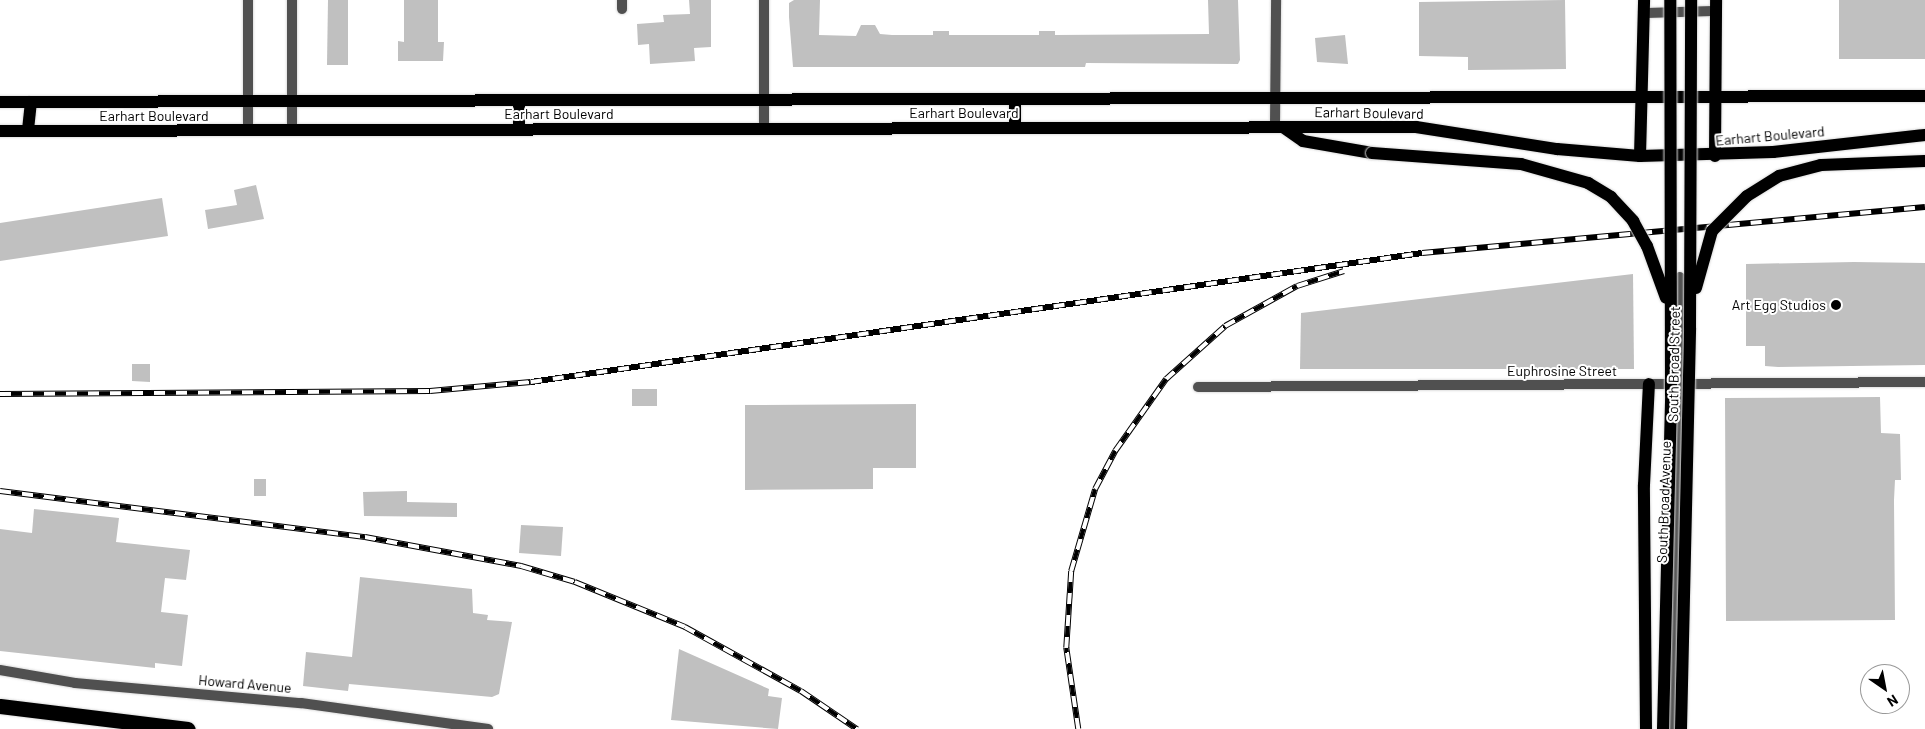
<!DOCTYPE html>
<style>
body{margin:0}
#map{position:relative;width:1925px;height:729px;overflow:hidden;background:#fff;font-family:Barlow,sans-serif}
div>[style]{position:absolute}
.building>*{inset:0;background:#c0c0c0}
.roads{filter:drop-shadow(0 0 1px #dbdbdb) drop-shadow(0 0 1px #dbdbdb)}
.minor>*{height:10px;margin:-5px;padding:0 5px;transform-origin:5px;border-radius:5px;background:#505050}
.primary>*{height:12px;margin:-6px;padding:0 6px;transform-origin:6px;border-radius:6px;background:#000}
.motorway>*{height:15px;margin:-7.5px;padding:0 7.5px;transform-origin:7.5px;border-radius:7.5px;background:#000}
.rail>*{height:5.5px;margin-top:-2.75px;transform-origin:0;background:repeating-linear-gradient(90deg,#fff 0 11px,#000 0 22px);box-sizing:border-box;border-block:1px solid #000}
.bridges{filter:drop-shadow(0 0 1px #dbdbdb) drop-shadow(0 0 1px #dbdbdb)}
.primary-bridge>*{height:12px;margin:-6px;padding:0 6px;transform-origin:6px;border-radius:6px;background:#000}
.dots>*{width:14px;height:14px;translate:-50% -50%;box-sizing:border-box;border:2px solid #fff;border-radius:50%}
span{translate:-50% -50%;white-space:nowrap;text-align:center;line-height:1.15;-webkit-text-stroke:4px #fff;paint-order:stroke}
.street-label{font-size:14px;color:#000}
.poi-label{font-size:14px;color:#000}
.right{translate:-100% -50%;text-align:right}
.north{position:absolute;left:1860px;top:664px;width:50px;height:50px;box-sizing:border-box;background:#fff;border:1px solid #999;border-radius:50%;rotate:147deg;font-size:14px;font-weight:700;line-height:20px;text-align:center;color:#000}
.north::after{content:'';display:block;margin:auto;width:18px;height:22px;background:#000;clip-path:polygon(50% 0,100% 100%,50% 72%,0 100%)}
</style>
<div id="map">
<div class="building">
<i style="clip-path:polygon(328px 0,348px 0,348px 65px,327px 65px)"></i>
<i style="clip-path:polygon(404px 0,438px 0,438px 42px,444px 42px,443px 61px,398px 61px,398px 41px,404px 42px)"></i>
<i style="clip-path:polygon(689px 0,711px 0,711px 47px,694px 48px,695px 61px,650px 64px,649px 44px,638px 45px,637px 24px,664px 22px,663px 15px,690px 14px)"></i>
<i style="clip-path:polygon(794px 0,820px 0,819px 35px,856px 36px,861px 25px,875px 25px,880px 34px,892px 35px,933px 35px,933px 31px,949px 31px,949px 35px,1039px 35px,1039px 31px,1055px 31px,1055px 35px,1209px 34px,1208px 0,1238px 0,1240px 60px,1238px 64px,1086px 63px,1085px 67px,793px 67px,789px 17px,789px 3px)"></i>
<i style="clip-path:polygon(1565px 0,1566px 69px,1468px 70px,1468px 57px,1419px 56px,1419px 2px)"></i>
<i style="clip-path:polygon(1839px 0,1925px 0,1925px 59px,1839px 59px)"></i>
<i style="clip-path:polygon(1345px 35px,1348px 64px,1317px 62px,1315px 38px)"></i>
<i style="clip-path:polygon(256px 185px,264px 219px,208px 229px,205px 210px,237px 205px,234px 190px)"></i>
<i style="clip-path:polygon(162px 198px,168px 236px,0 261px,0 223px)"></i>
<i style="clip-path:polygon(1854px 262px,1925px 263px,1925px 365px,1778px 367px,1765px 366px,1765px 346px,1746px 346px,1746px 264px)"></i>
<i style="clip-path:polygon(1633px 274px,1634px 369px,1300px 369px,1301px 313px)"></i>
<i style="clip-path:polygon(132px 364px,150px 364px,150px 382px,132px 381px)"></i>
<i style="clip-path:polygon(632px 389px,657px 389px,657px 406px,632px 406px)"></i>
<i style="clip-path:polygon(1880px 397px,1881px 433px,1900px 434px,1901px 480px,1895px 480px,1894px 500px,1895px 620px,1726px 621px,1725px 398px)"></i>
<i style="clip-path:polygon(916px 404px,916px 468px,873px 468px,873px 489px,745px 490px,745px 405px)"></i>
<i style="clip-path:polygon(254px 479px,266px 479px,266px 496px,254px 496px)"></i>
<i style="clip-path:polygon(407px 491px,407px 502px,457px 503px,457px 517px,364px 516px,363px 492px)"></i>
<i style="clip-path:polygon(34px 509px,119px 518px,116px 542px,190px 550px,186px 580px,165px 578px,161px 612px,188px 615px,182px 666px,155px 663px,155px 668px,0 651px,0 529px,32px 533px)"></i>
<i style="clip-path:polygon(521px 525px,563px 527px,561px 556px,519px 553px)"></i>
<i style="clip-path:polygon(360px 577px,472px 589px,473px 613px,488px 615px,487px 620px,512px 622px,499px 694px,492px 697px,349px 684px,348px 691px,303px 686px,306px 652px,352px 657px)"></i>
<i style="clip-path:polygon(679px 649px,769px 689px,768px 696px,782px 698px,778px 729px,671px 720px)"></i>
</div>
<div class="roads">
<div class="minor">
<i style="left:248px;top:0;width:131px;rotate:90deg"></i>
<i style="left:622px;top:0;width:9px;rotate:90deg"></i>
<i style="left:764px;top:0;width:129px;rotate:90deg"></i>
<i style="left:1643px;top:13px;width:73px;rotate:-1.6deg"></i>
<i style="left:1275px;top:126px;width:126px;rotate:-89.5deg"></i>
<i style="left:292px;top:130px;width:130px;rotate:-90deg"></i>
<i style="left:1198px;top:387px;width:727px;rotate:-0.39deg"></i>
<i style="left:0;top:670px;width:76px;rotate:9.8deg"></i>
<i style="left:75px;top:683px;width:227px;rotate:5.1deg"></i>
<i style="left:301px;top:703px;width:189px;rotate:7.9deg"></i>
<i style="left:1672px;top:729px;width:452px;rotate:-89deg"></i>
</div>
<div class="primary">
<i style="left:0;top:102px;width:1925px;rotate:-0.18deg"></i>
<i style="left:1283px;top:127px;width:24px;rotate:35deg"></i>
<i style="left:1303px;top:141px;width:70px;rotate:9.9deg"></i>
<i style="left:1015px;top:128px;width:26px;rotate:-90deg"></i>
<i style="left:519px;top:129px;width:26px;rotate:-90deg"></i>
<i style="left:28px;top:130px;width:28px;rotate:-84deg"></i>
<i style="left:0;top:131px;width:1416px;rotate:-0.16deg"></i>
<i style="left:1416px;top:127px;width:143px;rotate:8.9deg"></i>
<i style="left:1557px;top:149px;width:83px;rotate:4.8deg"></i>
<i style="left:1640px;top:156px;width:133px;rotate:-1.7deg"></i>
<i style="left:1773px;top:152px;width:153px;rotate:-6.4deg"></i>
<i style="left:1640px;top:156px;width:156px;rotate:-88.5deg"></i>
<i style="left:1715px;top:156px;width:156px;rotate:-89.6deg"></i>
<i style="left:1646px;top:729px;width:244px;rotate:-90.5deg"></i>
<i style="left:1644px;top:485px;width:101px;rotate:-87.2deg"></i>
</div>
<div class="motorway">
<i style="left:0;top:706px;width:189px;rotate:7deg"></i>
</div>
</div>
<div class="rail">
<i style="left:0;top:394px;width:430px;rotate:-0.4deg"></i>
<i style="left:430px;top:391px;width:101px;rotate:-5.1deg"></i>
<i style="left:531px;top:382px;width:900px;rotate:-8.24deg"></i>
<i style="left:1422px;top:253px;width:505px;rotate:-5.23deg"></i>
<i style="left:0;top:491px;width:368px;rotate:7.2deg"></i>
<i style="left:365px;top:537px;width:159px;rotate:10.5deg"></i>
<i style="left:521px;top:566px;width:56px;rotate:16.5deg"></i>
<i style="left:575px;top:582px;width:119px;rotate:22.2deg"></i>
<i style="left:685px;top:627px;width:132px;rotate:28.9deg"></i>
<i style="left:801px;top:691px;width:68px;rotate:34.2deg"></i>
<i style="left:1078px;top:729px;width:82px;rotate:-98.4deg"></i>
<i style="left:1066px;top:648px;width:77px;rotate:-86.3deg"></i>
<i style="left:1071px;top:571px;width:85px;rotate:-73.7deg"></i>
<i style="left:1095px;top:489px;width:43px;rotate:-62.2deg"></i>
<i style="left:1115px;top:451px;width:88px;rotate:-54.7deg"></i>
<i style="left:1166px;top:379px;width:79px;rotate:-41.9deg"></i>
<i style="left:1225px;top:326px;width:82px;rotate:-29.1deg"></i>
<i style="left:1297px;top:286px;width:49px;rotate:-17.7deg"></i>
</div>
<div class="bridges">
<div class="primary-bridge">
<i style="left:1372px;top:153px;width:149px;rotate:4.2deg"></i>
<i style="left:1521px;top:164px;width:70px;rotate:15.8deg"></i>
<i style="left:1588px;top:183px;width:27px;rotate:31deg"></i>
<i style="left:1611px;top:197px;width:33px;rotate:47deg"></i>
<i style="left:1633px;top:221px;width:29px;rotate:61deg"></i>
<i style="left:1647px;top:246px;width:55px;rotate:69.9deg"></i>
<i style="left:1696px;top:288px;width:59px;rotate:-74.3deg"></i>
<i style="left:1712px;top:231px;width:49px;rotate:-45deg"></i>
<i style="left:1747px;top:196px;width:38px;rotate:-32deg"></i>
<i style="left:1779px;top:176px;width:43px;rotate:-14.7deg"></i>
<i style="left:1821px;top:165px;width:104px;rotate:-2.2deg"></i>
<i style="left:1663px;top:729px;width:335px;rotate:-88.6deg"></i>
<i style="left:1671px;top:394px;width:394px;rotate:-90.1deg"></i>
<i style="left:1681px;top:729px;width:401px;rotate:-88.7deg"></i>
<i style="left:1690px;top:328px;width:328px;rotate:-89.8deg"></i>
</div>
</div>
<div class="dots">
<i style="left:1836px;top:305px;background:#000"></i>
</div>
<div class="street-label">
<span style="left:964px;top:113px">Earhart Boulevard</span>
<span style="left:1369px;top:113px;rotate:1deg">Earhart Boulevard</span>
<span style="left:559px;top:114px">Earhart Boulevard</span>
<span style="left:154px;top:116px">Earhart Boulevard</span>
<span style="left:1770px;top:136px;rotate:-5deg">Earhart Boulevard</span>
<span style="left:1674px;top:364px;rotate:-89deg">South Broad Street</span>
<span style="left:1562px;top:371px">Euphrosine Street</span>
<span style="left:1664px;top:502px;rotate:-88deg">South Broad Avenue</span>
<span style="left:245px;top:684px;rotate:5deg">Howard Avenue</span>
</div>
<div class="poi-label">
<span class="right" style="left:1826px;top:305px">Art Egg Studios</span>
</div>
<div class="north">N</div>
</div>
